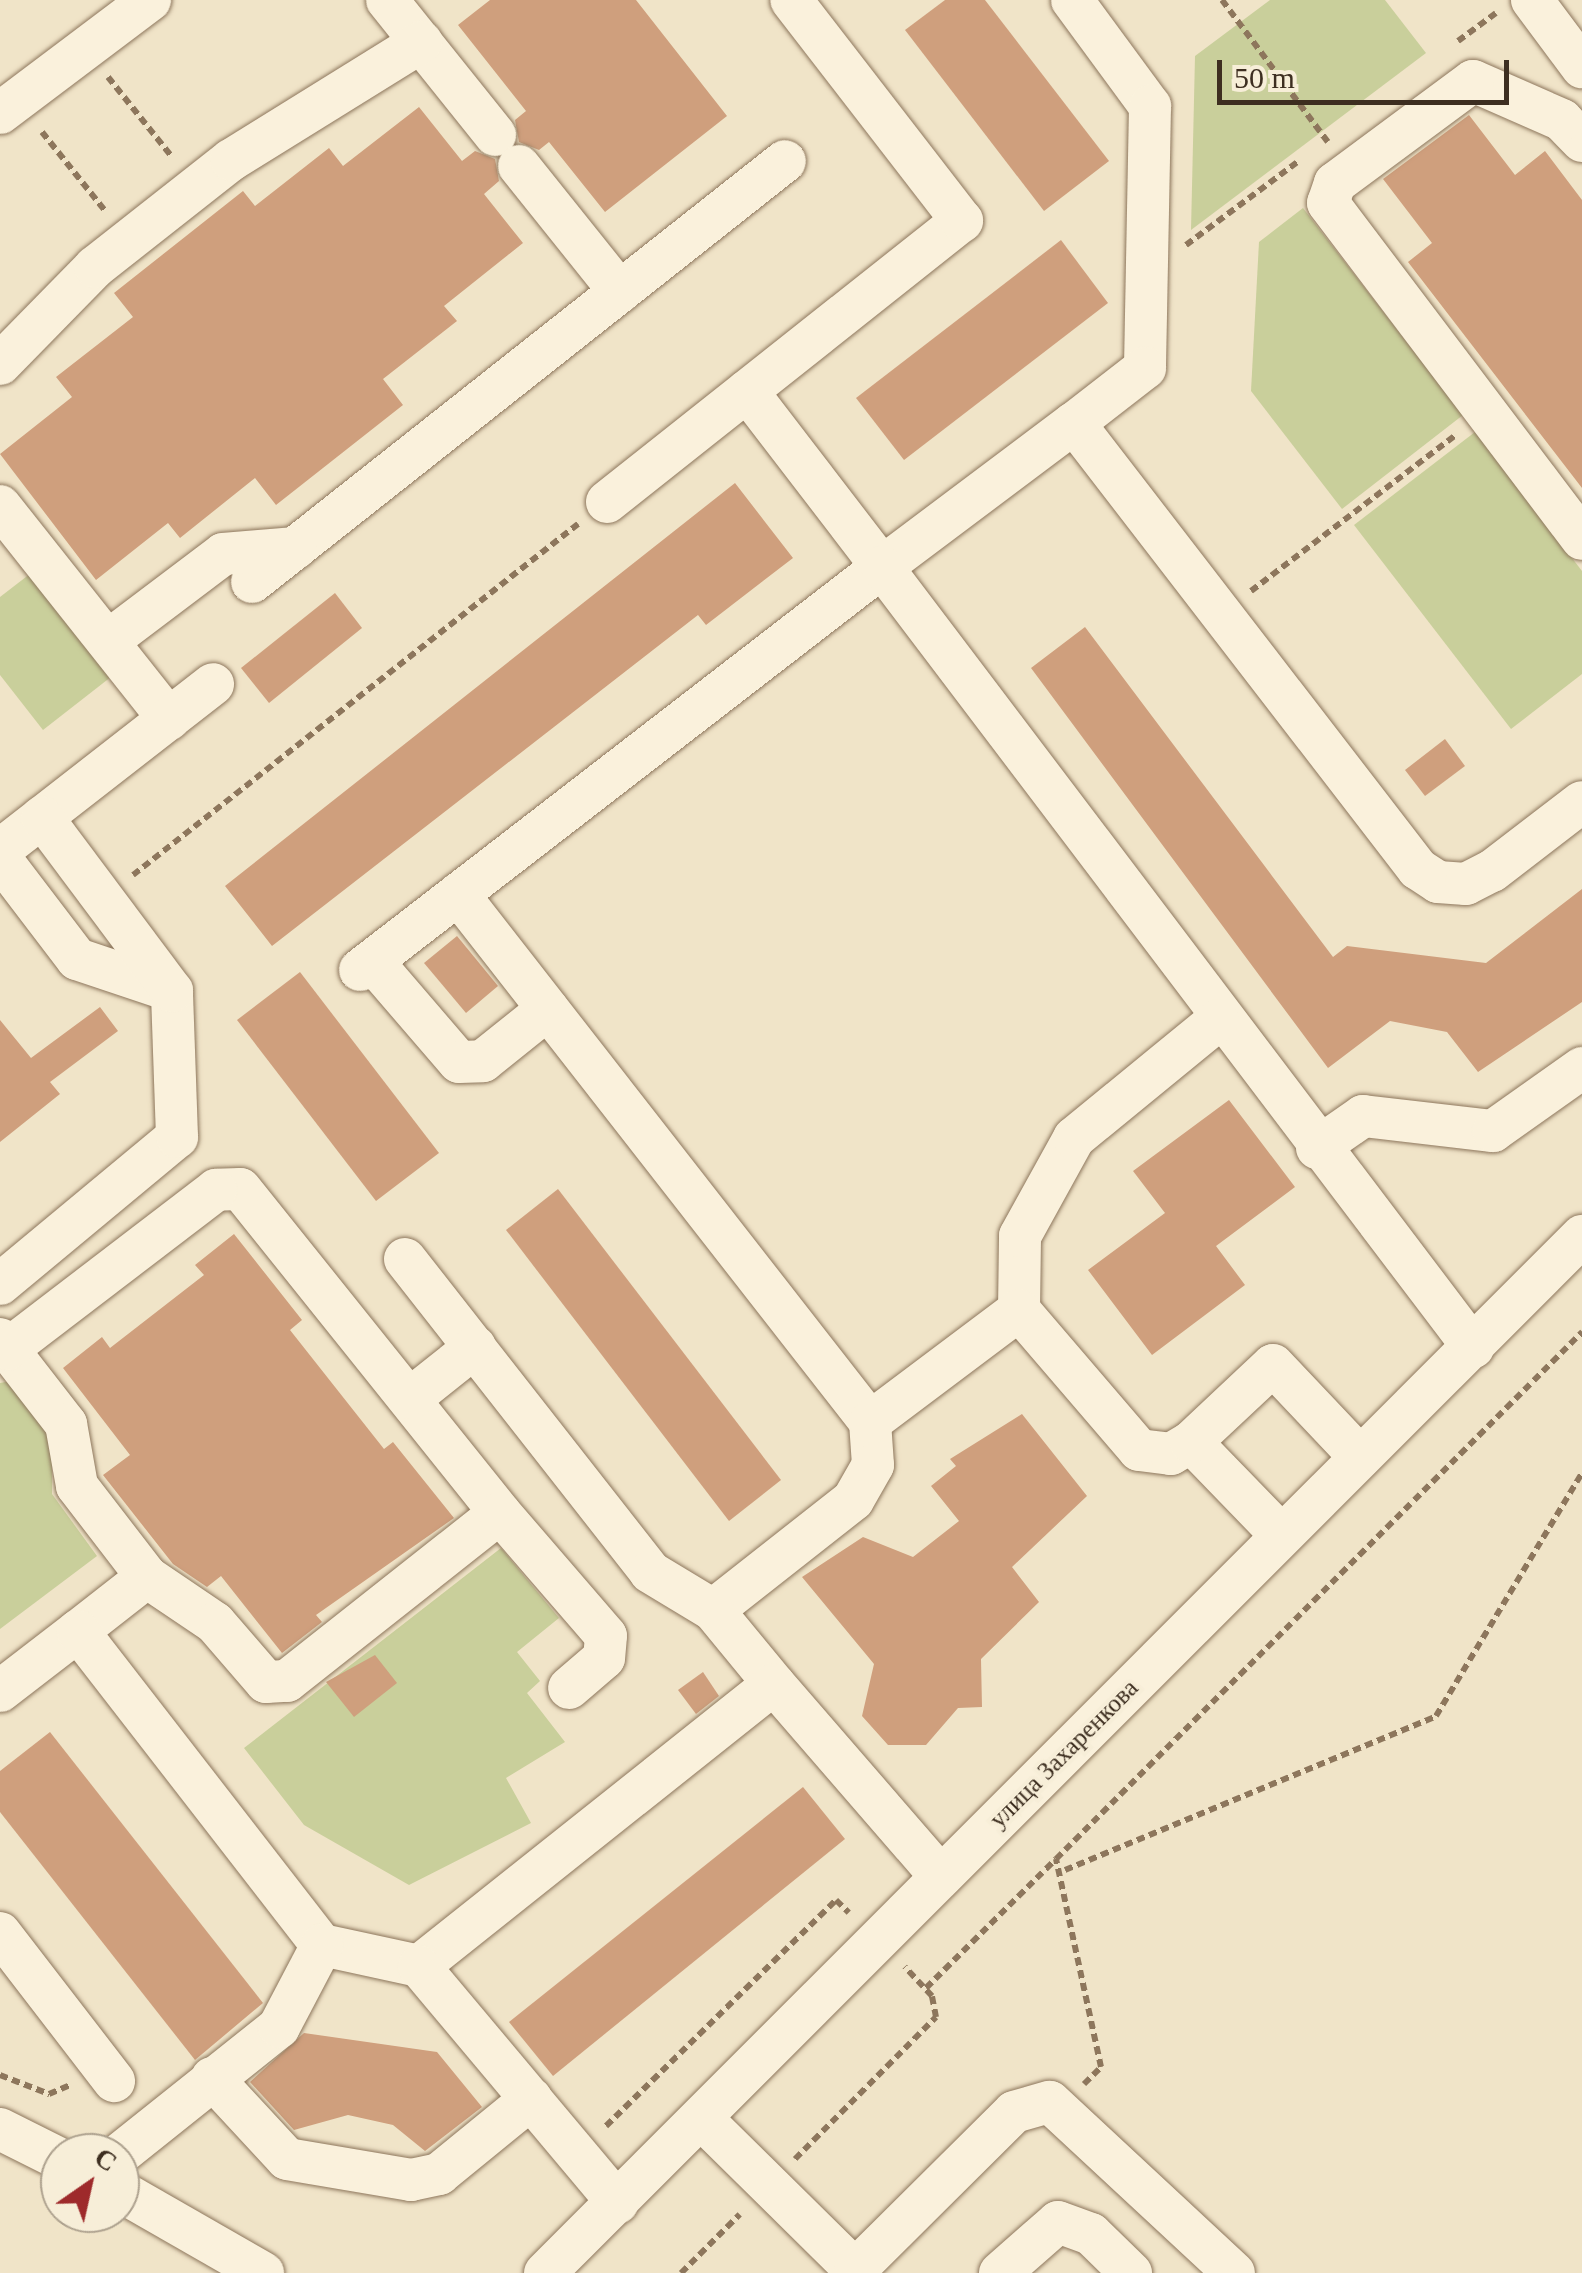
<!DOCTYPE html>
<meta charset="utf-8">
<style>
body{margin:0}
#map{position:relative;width:1582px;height:2273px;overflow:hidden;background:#f0e4c8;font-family:Georgia,serif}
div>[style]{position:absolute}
.green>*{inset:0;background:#c9cf9b}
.building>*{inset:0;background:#cf9f7d}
.path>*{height:6px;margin-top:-3px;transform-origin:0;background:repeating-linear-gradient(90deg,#8d765c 0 8px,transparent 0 13px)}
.roads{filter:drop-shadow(0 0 2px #8d765c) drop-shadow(0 0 2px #8d765c)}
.minor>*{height:42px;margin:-21px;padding:0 21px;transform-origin:21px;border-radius:21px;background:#faf1dc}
span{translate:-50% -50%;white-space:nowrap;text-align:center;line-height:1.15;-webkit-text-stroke:8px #f7eed8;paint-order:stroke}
.street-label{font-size:25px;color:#3d2e20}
.north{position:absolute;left:40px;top:2133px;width:100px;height:100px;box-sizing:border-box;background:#f7eed8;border:2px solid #ada18e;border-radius:50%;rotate:34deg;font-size:28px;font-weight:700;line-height:40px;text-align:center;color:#3d2e20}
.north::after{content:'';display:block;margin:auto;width:35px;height:45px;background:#9e2a2b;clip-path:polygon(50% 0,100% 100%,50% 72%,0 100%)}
.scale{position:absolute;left:1217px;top:60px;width:292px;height:45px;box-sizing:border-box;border:5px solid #3d2e20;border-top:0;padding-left:12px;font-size:30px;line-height:35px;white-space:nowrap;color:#3d2e20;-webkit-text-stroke:8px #f7eed8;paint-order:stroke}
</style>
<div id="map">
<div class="green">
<i style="clip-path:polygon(1270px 0,1385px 0,1426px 53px,1191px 230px,1195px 56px)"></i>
<i style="clip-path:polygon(1303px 208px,1463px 415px,1342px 509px,1251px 391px,1259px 242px)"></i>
<i style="clip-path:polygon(1475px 432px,1582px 571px,1582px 674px,1511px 729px,1354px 525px)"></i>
<i style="clip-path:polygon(35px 570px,116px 673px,43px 730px,0 675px,0 597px)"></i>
<i style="clip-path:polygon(16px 1380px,52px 1428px,52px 1494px,97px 1556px,0 1629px,0 1383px)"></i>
<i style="clip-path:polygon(501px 1548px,559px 1618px,517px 1652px,540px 1681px,527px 1693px,565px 1742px,506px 1778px,531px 1823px,409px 1885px,304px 1825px,244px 1748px)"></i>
</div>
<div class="building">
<i style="clip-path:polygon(490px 0,636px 0,727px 116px,605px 212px,549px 142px,539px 150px,519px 142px,515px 120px,526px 111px,458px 25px)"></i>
<i style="clip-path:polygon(945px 0,985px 0,1109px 161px,1044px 211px,905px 30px)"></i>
<i style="clip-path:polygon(419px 107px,462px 161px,475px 151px,495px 159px,499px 181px,484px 194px,523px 243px,444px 306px,457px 321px,383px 379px,403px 405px,276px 505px,255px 478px,180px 538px,168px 523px,96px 580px,0 454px,72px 397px,56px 377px,133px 317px,114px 293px,243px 191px,255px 206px,329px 148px,343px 166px)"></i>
<i style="clip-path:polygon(1469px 115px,1515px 175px,1545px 151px,1582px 200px,1582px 488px,1408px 262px,1432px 243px,1383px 179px)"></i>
<i style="clip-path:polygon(1061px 240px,1108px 303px,904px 460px,856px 398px)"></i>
<i style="clip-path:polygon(735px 483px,793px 558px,706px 625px,698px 615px,272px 946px,225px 886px)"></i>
<i style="clip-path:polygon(335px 593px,362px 628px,269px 703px,241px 668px)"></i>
<i style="clip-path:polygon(1085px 627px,1333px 957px,1347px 946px,1486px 963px,1582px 889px,1582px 1002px,1478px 1072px,1447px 1032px,1390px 1021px,1328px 1068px,1031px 668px)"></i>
<i style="clip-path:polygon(1445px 739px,1465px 766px,1425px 796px,1405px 770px)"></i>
<i style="clip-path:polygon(457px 936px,498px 986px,466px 1013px,424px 963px)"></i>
<i style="clip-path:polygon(300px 972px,439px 1153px,376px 1201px,237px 1020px)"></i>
<i style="clip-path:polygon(100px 1007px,118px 1031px,50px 1082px,60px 1094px,0 1142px,0 1020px,31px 1058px)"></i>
<i style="clip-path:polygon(1229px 1100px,1295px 1187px,1216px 1246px,1245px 1285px,1152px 1355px,1088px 1270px,1165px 1213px,1133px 1171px)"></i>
<i style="clip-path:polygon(558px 1189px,781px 1480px,729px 1521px,506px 1230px)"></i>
<i style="clip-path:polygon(234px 1234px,302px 1320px,290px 1330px,384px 1449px,393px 1442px,454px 1518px,316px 1615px,322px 1622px,282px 1653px,221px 1576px,207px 1587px,173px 1564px,103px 1475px,130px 1455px,63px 1368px,102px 1337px,110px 1348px,204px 1275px,195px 1265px)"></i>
<i style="clip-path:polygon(1022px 1414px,1087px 1496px,1012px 1567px,1039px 1602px,981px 1659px,982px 1707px,958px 1708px,926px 1745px,888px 1745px,862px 1716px,874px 1664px,802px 1577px,863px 1537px,913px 1557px,959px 1521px,931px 1486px,956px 1466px,950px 1459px)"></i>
<i style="clip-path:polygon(375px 1655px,397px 1683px,354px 1717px,326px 1682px)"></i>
<i style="clip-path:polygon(703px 1672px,719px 1696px,696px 1714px,678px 1690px)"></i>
<i style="clip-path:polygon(50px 1732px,263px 2003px,195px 2060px,0 1812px,0 1771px)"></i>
<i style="clip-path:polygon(803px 1787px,845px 1839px,553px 2076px,509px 2022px)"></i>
<i style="clip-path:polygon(304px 2033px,437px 2052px,482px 2107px,425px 2151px,393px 2125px,348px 2115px,294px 2130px,250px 2082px)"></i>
</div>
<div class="path">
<i style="left:1222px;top:0;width:177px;rotate:53.3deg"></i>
<i style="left:1458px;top:41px;width:47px;rotate:-36.4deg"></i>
<i style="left:108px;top:77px;width:102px;rotate:51.3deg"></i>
<i style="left:42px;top:132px;width:102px;rotate:51.3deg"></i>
<i style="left:1186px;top:245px;width:142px;rotate:-36.7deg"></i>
<i style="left:1251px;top:591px;width:258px;rotate:-37.3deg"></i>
<i style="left:133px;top:875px;width:567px;rotate:-38.27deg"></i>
<i style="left:1065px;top:1870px;width:402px;rotate:-22.5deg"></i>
<i style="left:1436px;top:1716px;width:283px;rotate:-59deg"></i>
<i style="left:926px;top:1988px;width:183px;rotate:-44.8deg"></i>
<i style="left:0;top:2075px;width:53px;rotate:21.2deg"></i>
<i style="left:49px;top:2094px;width:23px;rotate:-23deg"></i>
<i style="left:1084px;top:2084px;width:24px;rotate:-45deg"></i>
<i style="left:1101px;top:2067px;width:213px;rotate:-102.2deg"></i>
<i style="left:1056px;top:1859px;width:745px;rotate:-45.05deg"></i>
<i style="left:606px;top:2126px;width:322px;rotate:-44.5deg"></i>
<i style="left:836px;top:1900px;width:18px;rotate:45deg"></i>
<i style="left:795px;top:2159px;width:200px;rotate:-45.2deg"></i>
<i style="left:936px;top:2017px;width:21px;rotate:-101deg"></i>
<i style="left:932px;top:1996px;width:40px;rotate:-133deg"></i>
<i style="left:681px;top:2273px;width:83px;rotate:-45deg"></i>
</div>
<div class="roads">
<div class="minor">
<i style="left:387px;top:0;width:173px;rotate:51.3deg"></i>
<i style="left:1072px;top:0;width:132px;rotate:53.7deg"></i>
<i style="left:1150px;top:106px;width:262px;rotate:91.1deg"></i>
<i style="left:1145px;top:368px;width:90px;rotate:142.2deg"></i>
<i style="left:1532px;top:0;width:84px;rotate:53.3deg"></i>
<i style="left:0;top:113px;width:188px;rotate:-37deg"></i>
<i style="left:1582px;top:141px;width:29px;rotate:-134deg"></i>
<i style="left:1562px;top:120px;width:97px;rotate:-156.3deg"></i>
<i style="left:1473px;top:81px;width:172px;rotate:143.5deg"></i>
<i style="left:1335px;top:183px;width:21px;rotate:109deg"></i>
<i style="left:1328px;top:203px;width:421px;rotate:52.9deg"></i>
<i style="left:519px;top:166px;width:161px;rotate:51.3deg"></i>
<i style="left:0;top:364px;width:136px;rotate:-45.6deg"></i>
<i style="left:95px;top:267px;width:173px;rotate:-38.2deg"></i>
<i style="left:231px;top:160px;width:224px;rotate:-31.8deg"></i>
<i style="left:747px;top:391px;width:222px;rotate:52.5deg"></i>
<i style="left:882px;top:567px;width:240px;rotate:-36.9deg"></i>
<i style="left:1074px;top:423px;width:563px;rotate:52.36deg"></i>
<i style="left:1418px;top:869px;width:24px;rotate:33deg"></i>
<i style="left:1438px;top:882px;width:28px;rotate:4deg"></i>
<i style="left:1466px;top:884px;width:29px;rotate:-27deg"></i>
<i style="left:1492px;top:871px;width:113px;rotate:-37.5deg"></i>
<i style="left:607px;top:502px;width:453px;rotate:-38.4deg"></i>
<i style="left:962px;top:221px;width:279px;rotate:-127.7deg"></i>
<i style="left:0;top:506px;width:272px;rotate:51.6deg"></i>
<i style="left:252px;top:582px;width:679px;rotate:-38.3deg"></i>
<i style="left:108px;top:641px;width:144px;rotate:-37.1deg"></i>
<i style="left:223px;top:554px;width:73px;rotate:-4.7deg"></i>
<i style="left:0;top:850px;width:270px;rotate:-37.9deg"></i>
<i style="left:0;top:858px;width:127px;rotate:52.7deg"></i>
<i style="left:77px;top:959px;width:100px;rotate:18.6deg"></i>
<i style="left:458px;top:894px;width:670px;rotate:52.03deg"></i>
<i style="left:870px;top:1422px;width:43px;rotate:86deg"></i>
<i style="left:873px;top:1465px;width:40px;rotate:119.7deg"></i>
<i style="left:853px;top:1500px;width:178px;rotate:141.8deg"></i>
<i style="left:713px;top:1610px;width:96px;rotate:50.5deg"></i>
<i style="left:372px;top:961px;width:133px;rotate:49.3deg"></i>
<i style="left:459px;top:1062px;width:24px;rotate:-2deg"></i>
<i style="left:483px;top:1061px;width:83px;rotate:-38.7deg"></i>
<i style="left:360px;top:970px;width:659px;rotate:-37.67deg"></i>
<i style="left:882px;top:567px;width:979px;rotate:52.85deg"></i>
<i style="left:1317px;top:1148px;width:56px;rotate:-34.8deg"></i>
<i style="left:1363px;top:1116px;width:131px;rotate:6.6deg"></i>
<i style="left:1493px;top:1131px;width:109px;rotate:-35.3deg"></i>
<i style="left:405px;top:1259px;width:397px;rotate:51.9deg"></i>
<i style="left:650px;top:1572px;width:74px;rotate:31.1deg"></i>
<i style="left:0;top:1284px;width:230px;rotate:-39.7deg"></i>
<i style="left:177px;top:1137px;width:146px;rotate:-92deg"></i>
<i style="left:172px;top:991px;width:217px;rotate:-126.8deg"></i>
<i style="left:1019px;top:1310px;width:74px;rotate:-89.2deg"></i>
<i style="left:1020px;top:1236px;width:112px;rotate:-61.1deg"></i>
<i style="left:1074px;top:1138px;width:186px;rotate:-39.3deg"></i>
<i style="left:0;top:1339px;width:108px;rotate:52.2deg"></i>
<i style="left:66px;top:1424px;width:63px;rotate:79.9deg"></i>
<i style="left:77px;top:1486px;width:115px;rotate:52.4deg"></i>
<i style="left:147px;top:1577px;width:82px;rotate:34.1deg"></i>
<i style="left:215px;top:1623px;width:78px;rotate:49.2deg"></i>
<i style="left:266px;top:1682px;width:21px;rotate:-3deg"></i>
<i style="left:287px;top:1681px;width:271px;rotate:-38.3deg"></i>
<i style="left:500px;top:1513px;width:415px;rotate:-128.7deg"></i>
<i style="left:240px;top:1189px;width:24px;rotate:178deg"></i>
<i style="left:216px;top:1190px;width:262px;rotate:142.6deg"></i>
<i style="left:411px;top:1398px;width:82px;rotate:-38.6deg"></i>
<i style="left:870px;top:1422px;width:186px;rotate:-36.9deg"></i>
<i style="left:1019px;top:1310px;width:184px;rotate:49.4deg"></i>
<i style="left:1139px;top:1450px;width:32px;rotate:7deg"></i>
<i style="left:1171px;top:1454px;width:23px;rotate:-31deg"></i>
<i style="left:1191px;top:1442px;width:129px;rotate:45.9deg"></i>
<i style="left:1191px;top:1442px;width:112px;rotate:-43.2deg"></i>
<i style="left:1273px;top:1365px;width:127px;rotate:46.6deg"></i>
<i style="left:500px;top:1513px;width:162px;rotate:49.2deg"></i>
<i style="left:606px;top:1636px;width:22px;rotate:95deg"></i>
<i style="left:604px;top:1658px;width:46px;rotate:139.4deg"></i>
<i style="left:78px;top:1631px;width:88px;rotate:-38deg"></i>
<i style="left:0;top:1691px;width:98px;rotate:-37.6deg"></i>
<i style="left:78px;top:1631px;width:398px;rotate:52.2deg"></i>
<i style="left:322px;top:1945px;width:99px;rotate:12.2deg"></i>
<i style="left:419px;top:1966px;width:453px;rotate:-38.5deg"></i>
<i style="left:774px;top:1684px;width:255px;rotate:49.1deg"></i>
<i style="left:0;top:1933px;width:187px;rotate:52.4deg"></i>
<i style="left:419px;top:1966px;width:309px;rotate:50deg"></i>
<i style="left:212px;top:2078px;width:110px;rotate:47.2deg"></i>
<i style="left:287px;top:2159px;width:126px;rotate:9.6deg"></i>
<i style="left:411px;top:2180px;width:29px;rotate:-12deg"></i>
<i style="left:439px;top:2174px;width:119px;rotate:-39.2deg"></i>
<i style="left:702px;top:2119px;width:215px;rotate:44.6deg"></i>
<i style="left:855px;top:2270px;width:224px;rotate:-44.8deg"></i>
<i style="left:1014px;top:2112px;width:37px;rotate:-16deg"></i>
<i style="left:1050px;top:2102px;width:251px;rotate:42.9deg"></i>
<i style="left:0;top:2129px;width:67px;rotate:26.6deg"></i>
<i style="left:120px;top:2154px;width:203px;rotate:-38.6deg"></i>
<i style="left:279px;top:2027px;width:93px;rotate:-62.3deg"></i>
<i style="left:120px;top:2191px;width:165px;rotate:29.8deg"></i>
<i style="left:545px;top:2273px;width:1467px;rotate:-45deg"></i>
<i style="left:1000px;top:2273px;width:77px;rotate:-41.3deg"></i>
<i style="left:1058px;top:2222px;width:35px;rotate:20deg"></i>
<i style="left:1091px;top:2234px;width:56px;rotate:44.3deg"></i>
</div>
</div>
<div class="street-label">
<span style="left:1064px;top:1754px;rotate:-45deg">улица Захаренкова</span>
</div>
<div class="north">С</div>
<div class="scale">50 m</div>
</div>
